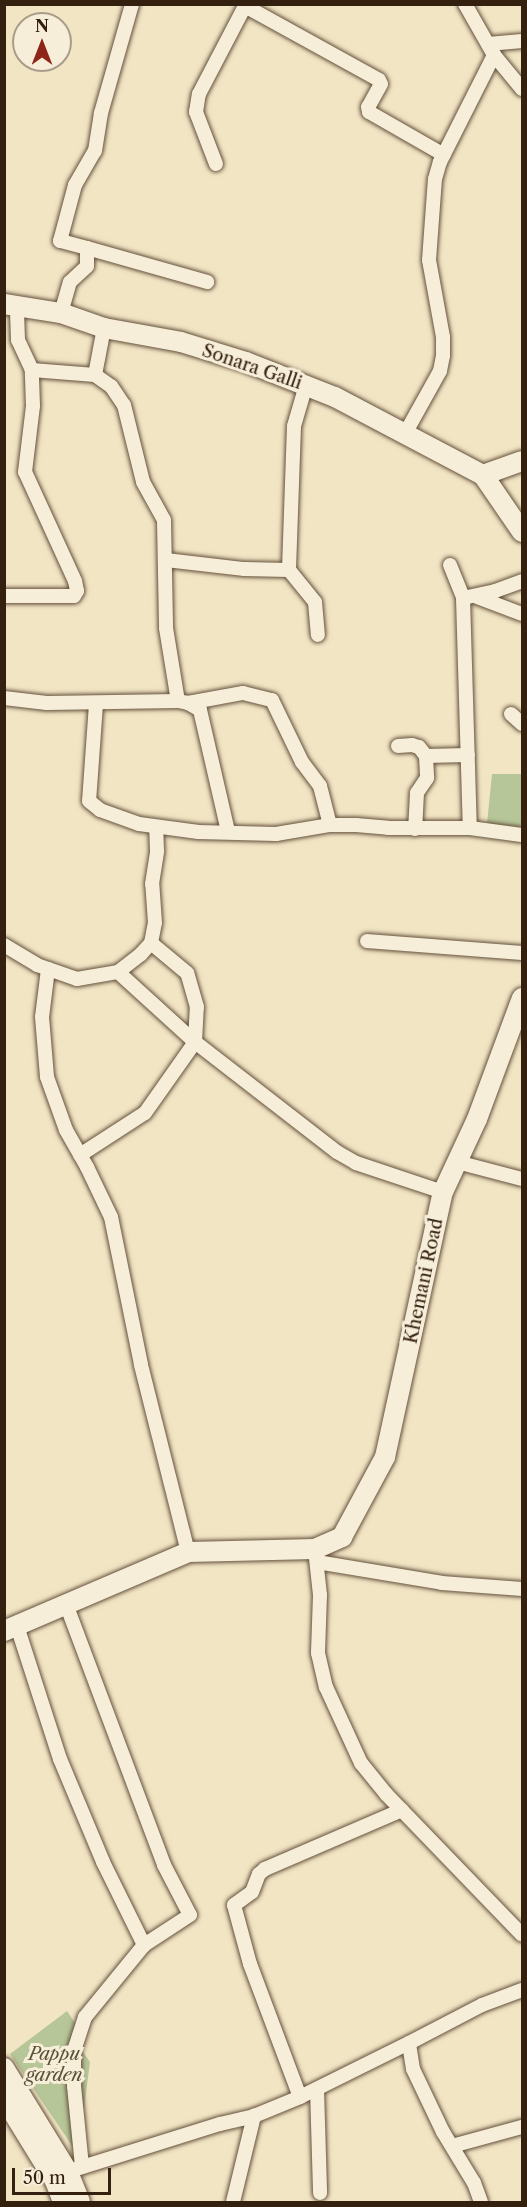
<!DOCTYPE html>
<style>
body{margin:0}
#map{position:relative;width:527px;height:2207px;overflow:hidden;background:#f2e5c4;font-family:"Libre Caslon Text",serif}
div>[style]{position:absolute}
.green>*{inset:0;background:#b6c698}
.roads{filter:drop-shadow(0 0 2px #64513c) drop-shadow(0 0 2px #64513c)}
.street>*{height:14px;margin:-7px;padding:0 7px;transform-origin:7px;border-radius:7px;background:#f7eed9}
.secondary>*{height:20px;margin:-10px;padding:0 10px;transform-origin:10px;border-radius:10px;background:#f7eed9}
span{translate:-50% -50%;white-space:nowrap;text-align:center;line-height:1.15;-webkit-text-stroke:6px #f7eed9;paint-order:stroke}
.street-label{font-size:18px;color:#34200f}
.park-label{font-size:18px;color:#5b5238;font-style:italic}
.frame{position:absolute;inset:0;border:6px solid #34200f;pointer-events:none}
.north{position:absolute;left:12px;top:12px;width:60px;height:60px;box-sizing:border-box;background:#f7eed9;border:2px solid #a99c88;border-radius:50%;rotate:0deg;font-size:16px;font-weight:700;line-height:24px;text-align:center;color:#34200f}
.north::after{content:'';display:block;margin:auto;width:21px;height:27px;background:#8f2418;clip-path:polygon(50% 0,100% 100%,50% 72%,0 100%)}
.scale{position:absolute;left:12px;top:2168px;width:99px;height:27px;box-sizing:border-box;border:3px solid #34200f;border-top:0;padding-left:8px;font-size:18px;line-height:21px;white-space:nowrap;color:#34200f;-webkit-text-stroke:4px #f7eed9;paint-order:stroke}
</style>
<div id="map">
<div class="green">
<i style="clip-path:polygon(492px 774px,522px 774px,522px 827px,487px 824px)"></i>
<i style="clip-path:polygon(67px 2011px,83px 2035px,75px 2040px,90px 2062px,82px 2123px,75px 2150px,10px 2054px)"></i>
</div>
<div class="roads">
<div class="street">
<i style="left:465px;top:4px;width:59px;rotate:60.4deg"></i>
<i style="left:494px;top:55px;width:44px;rotate:50.5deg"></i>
<i style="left:488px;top:44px;width:34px;rotate:-5deg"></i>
<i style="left:216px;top:164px;width:56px;rotate:-111deg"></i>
<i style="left:196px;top:112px;width:18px;rotate:-81deg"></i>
<i style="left:199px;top:94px;width:99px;rotate:-62.4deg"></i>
<i style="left:245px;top:6px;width:153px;rotate:28.9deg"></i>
<i style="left:379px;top:80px;width:4px;rotate:63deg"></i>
<i style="left:381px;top:84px;width:26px;rotate:119deg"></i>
<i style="left:368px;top:107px;width:5px;rotate:79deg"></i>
<i style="left:369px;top:112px;width:86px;rotate:29.8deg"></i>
<i style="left:87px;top:248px;width:125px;rotate:15.8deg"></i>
<i style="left:61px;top:313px;width:32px;rotate:-74deg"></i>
<i style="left:70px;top:282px;width:23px;rotate:-43deg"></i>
<i style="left:87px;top:266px;width:18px;rotate:-90deg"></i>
<i style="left:87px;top:248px;width:28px;rotate:-165deg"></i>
<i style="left:60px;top:241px;width:58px;rotate:-75deg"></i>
<i style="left:75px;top:185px;width:39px;rotate:-60deg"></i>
<i style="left:95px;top:151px;width:38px;rotate:-81deg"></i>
<i style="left:101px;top:113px;width:113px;rotate:-74.1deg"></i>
<i style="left:32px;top:370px;width:63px;rotate:4.5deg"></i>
<i style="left:95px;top:375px;width:19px;rotate:35deg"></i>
<i style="left:111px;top:386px;width:23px;rotate:56deg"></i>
<i style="left:124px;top:405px;width:79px;rotate:76.1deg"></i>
<i style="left:143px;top:482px;width:43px;rotate:61.1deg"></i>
<i style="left:164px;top:520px;width:108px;rotate:88.9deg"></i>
<i style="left:166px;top:628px;width:74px;rotate:80.7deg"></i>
<i style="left:95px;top:375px;width:48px;rotate:-79.2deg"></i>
<i style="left:306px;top:385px;width:43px;rotate:106.3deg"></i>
<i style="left:294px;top:426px;width:144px;rotate:92deg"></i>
<i style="left:289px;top:570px;width:41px;rotate:50.9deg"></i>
<i style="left:315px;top:602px;width:33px;rotate:85deg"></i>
<i style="left:406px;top:432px;width:70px;rotate:-60.9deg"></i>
<i style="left:440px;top:371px;width:16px;rotate:-79deg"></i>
<i style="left:443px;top:355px;width:18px;rotate:-90deg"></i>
<i style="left:443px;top:337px;width:78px;rotate:-100.3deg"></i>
<i style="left:429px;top:260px;width:81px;rotate:-85.8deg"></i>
<i style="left:435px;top:179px;width:18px;rotate:-74deg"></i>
<i style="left:440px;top:162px;width:120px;rotate:-63.2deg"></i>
<i style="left:166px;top:560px;width:79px;rotate:6.6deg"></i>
<i style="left:244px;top:569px;width:45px;rotate:1.3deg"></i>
<i style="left:450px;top:565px;width:35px;rotate:68deg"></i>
<i style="left:463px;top:598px;width:230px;rotate:88.3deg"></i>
<i style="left:4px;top:596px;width:70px"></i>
<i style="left:74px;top:596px;width:6px;rotate:-59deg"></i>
<i style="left:77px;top:591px;width:10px;rotate:-101deg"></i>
<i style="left:75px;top:581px;width:120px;rotate:-114.6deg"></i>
<i style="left:25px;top:472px;width:66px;rotate:-83.1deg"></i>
<i style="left:33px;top:406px;width:36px;rotate:-92deg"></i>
<i style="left:32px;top:370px;width:33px;rotate:-115deg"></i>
<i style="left:18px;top:340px;width:34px;rotate:-92deg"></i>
<i style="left:477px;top:597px;width:48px;rotate:20.7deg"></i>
<i style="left:463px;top:598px;width:33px;rotate:-12deg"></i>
<i style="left:495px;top:591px;width:29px;rotate:-20deg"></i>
<i style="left:4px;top:698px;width:43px;rotate:6.6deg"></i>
<i style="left:47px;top:703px;width:131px;rotate:-0.9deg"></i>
<i style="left:178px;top:701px;width:10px;rotate:11deg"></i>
<i style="left:188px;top:703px;width:56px;rotate:-10.3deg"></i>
<i style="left:243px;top:693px;width:30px;rotate:14deg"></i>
<i style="left:272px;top:700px;width:69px;rotate:64.2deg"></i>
<i style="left:302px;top:762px;width:30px;rotate:53deg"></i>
<i style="left:320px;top:786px;width:40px;rotate:75.6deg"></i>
<i style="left:188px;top:703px;width:14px;rotate:30deg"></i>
<i style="left:200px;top:710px;width:124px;rotate:77deg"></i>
<i style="left:96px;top:704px;width:97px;rotate:94.1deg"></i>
<i style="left:89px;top:801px;width:14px;rotate:39deg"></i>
<i style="left:100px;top:810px;width:41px;rotate:19.7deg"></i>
<i style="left:139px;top:824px;width:60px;rotate:7.7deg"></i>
<i style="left:198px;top:832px;width:78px;rotate:1.5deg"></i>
<i style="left:276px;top:834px;width:55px;rotate:-9.5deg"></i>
<i style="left:330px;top:825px;width:26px"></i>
<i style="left:356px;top:825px;width:32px;rotate:5deg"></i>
<i style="left:388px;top:828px;width:82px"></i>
<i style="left:470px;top:828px;width:52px;rotate:7.7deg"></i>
<i style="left:511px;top:714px;width:15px;rotate:42deg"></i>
<i style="left:398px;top:746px;width:14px;rotate:-4deg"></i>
<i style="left:412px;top:745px;width:7px;rotate:16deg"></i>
<i style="left:419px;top:747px;width:11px;rotate:52deg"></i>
<i style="left:426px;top:756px;width:22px;rotate:87deg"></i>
<i style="left:427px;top:778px;width:18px;rotate:124deg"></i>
<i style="left:417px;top:793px;width:36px;rotate:93deg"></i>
<i style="left:426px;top:756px;width:42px;rotate:-1.4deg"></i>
<i style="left:367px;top:941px;width:155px;rotate:4.4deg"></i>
<i style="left:4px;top:945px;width:39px;rotate:31deg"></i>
<i style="left:37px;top:965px;width:42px;rotate:19.3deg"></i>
<i style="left:77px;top:979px;width:42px;rotate:-9.7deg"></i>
<i style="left:118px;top:972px;width:29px;rotate:-38deg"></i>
<i style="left:141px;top:954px;width:15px;rotate:-48deg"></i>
<i style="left:151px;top:943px;width:20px;rotate:-79deg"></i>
<i style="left:155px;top:923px;width:39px;rotate:-94deg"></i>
<i style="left:152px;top:884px;width:33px;rotate:-81deg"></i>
<i style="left:157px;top:851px;width:24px;rotate:-92deg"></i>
<i style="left:48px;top:969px;width:48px;rotate:97.1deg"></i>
<i style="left:42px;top:1017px;width:60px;rotate:85.2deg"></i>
<i style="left:47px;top:1077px;width:56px;rotate:70.3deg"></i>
<i style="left:66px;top:1130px;width:43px;rotate:60.4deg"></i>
<i style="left:87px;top:1167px;width:55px;rotate:64.4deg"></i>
<i style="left:111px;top:1217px;width:151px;rotate:78.5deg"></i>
<i style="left:141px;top:1365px;width:193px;rotate:75.9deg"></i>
<i style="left:118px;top:972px;width:104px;rotate:42.3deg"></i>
<i style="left:195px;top:1042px;width:180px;rotate:37.8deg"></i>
<i style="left:337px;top:1152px;width:22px;rotate:30deg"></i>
<i style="left:356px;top:1163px;width:92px;rotate:18.4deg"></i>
<i style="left:80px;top:1155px;width:77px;rotate:-32.9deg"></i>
<i style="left:145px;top:1113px;width:87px;rotate:-54.8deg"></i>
<i style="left:195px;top:1042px;width:35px;rotate:-87deg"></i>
<i style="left:197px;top:1007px;width:35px;rotate:-106deg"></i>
<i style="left:187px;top:973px;width:47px;rotate:-140.2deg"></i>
<i style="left:457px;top:1162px;width:67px;rotate:14.7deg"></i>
<i style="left:315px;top:1549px;width:46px;rotate:83.8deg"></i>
<i style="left:320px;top:1595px;width:58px;rotate:92deg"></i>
<i style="left:318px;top:1653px;width:35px;rotate:77deg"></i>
<i style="left:326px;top:1687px;width:84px;rotate:65.3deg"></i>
<i style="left:361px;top:1763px;width:41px;rotate:50.9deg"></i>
<i style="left:387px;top:1795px;width:194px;rotate:46deg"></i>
<i style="left:317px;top:1562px;width:127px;rotate:9.5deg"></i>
<i style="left:442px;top:1583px;width:80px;rotate:4.3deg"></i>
<i style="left:66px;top:1604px;width:279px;rotate:69.4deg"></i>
<i style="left:164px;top:1865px;width:56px;rotate:62.5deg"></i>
<i style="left:190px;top:1915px;width:55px;rotate:146.9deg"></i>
<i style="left:144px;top:1945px;width:93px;rotate:129.3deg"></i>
<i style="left:85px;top:2017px;width:36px;rotate:108deg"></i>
<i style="left:74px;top:2051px;width:35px;rotate:90deg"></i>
<i style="left:74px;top:2086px;width:80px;rotate:84.3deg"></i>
<i style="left:17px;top:1626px;width:140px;rotate:72.1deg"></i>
<i style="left:60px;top:1759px;width:112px;rotate:67.3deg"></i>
<i style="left:103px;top:1862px;width:93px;rotate:63.7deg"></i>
<i style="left:317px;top:2089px;width:104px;rotate:88.3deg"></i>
<i style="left:300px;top:2097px;width:142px;rotate:-110.6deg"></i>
<i style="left:250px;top:1964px;width:61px;rotate:-105.2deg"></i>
<i style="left:234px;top:1905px;width:22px;rotate:-36deg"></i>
<i style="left:252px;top:1892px;width:19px;rotate:-69deg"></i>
<i style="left:259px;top:1874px;width:8px;rotate:-40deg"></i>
<i style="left:265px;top:1869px;width:149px;rotate:-23.3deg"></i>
<i style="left:452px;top:2146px;width:73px;rotate:-15.2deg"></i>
<i style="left:76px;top:2169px;width:151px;rotate:-17.4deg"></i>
<i style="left:220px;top:2124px;width:35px;rotate:-13deg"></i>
<i style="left:254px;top:2116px;width:50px;rotate:-22.4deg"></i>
<i style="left:300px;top:2097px;width:122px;rotate:-26.4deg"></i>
<i style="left:233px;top:2202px;width:89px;rotate:-76.3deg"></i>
<i style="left:481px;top:2202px;width:20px;rotate:-110deg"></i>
<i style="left:474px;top:2183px;width:60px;rotate:-121.3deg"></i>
<i style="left:443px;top:2132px;width:70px;rotate:-115.5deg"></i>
<i style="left:413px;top:2069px;width:26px;rotate:-99deg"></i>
<i style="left:409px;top:2043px;width:82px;rotate:-27.5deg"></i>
<i style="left:482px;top:2005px;width:43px;rotate:-20.6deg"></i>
</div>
<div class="secondary">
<i style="left:4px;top:304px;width:58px;rotate:9deg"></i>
<i style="left:61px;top:313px;width:46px;rotate:19.2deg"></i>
<i style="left:104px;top:328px;width:78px;rotate:10.3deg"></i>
<i style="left:181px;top:342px;width:68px;rotate:17.1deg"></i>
<i style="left:246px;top:362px;width:96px;rotate:21.5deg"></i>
<i style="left:335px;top:397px;width:167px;rotate:27.8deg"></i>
<i style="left:483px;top:475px;width:69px;rotate:55.6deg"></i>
<i style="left:483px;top:475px;width:41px;rotate:-19.7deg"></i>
<i style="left:4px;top:1631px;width:200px;rotate:-23.2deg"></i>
<i style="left:188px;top:1552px;width:127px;rotate:-1.4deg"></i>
<i style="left:315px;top:1549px;width:30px;rotate:-24deg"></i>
<i style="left:342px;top:1537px;width:91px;rotate:-61.7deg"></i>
<i style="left:385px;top:1457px;width:271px;rotate:-77.7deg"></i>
<i style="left:443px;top:1192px;width:81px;rotate:-65deg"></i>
<i style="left:477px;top:1119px;width:129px;rotate:-69.6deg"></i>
<i style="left:4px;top:2068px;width:122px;rotate:58.4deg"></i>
<i style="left:68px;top:2172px;width:32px;rotate:68deg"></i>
<i style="left:4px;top:2098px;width:97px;rotate:58.4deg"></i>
<i style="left:55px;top:2181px;width:22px;rotate:69deg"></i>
</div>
</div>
<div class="street-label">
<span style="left:252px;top:367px;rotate:19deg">Sonara Galli</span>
<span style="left:424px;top:1281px;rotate:-78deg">Khemani Road</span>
</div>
<div class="park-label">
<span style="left:54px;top:2065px">Pappu<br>garden</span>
</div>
<div class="frame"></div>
<div class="north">N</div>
<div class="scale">50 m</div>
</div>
